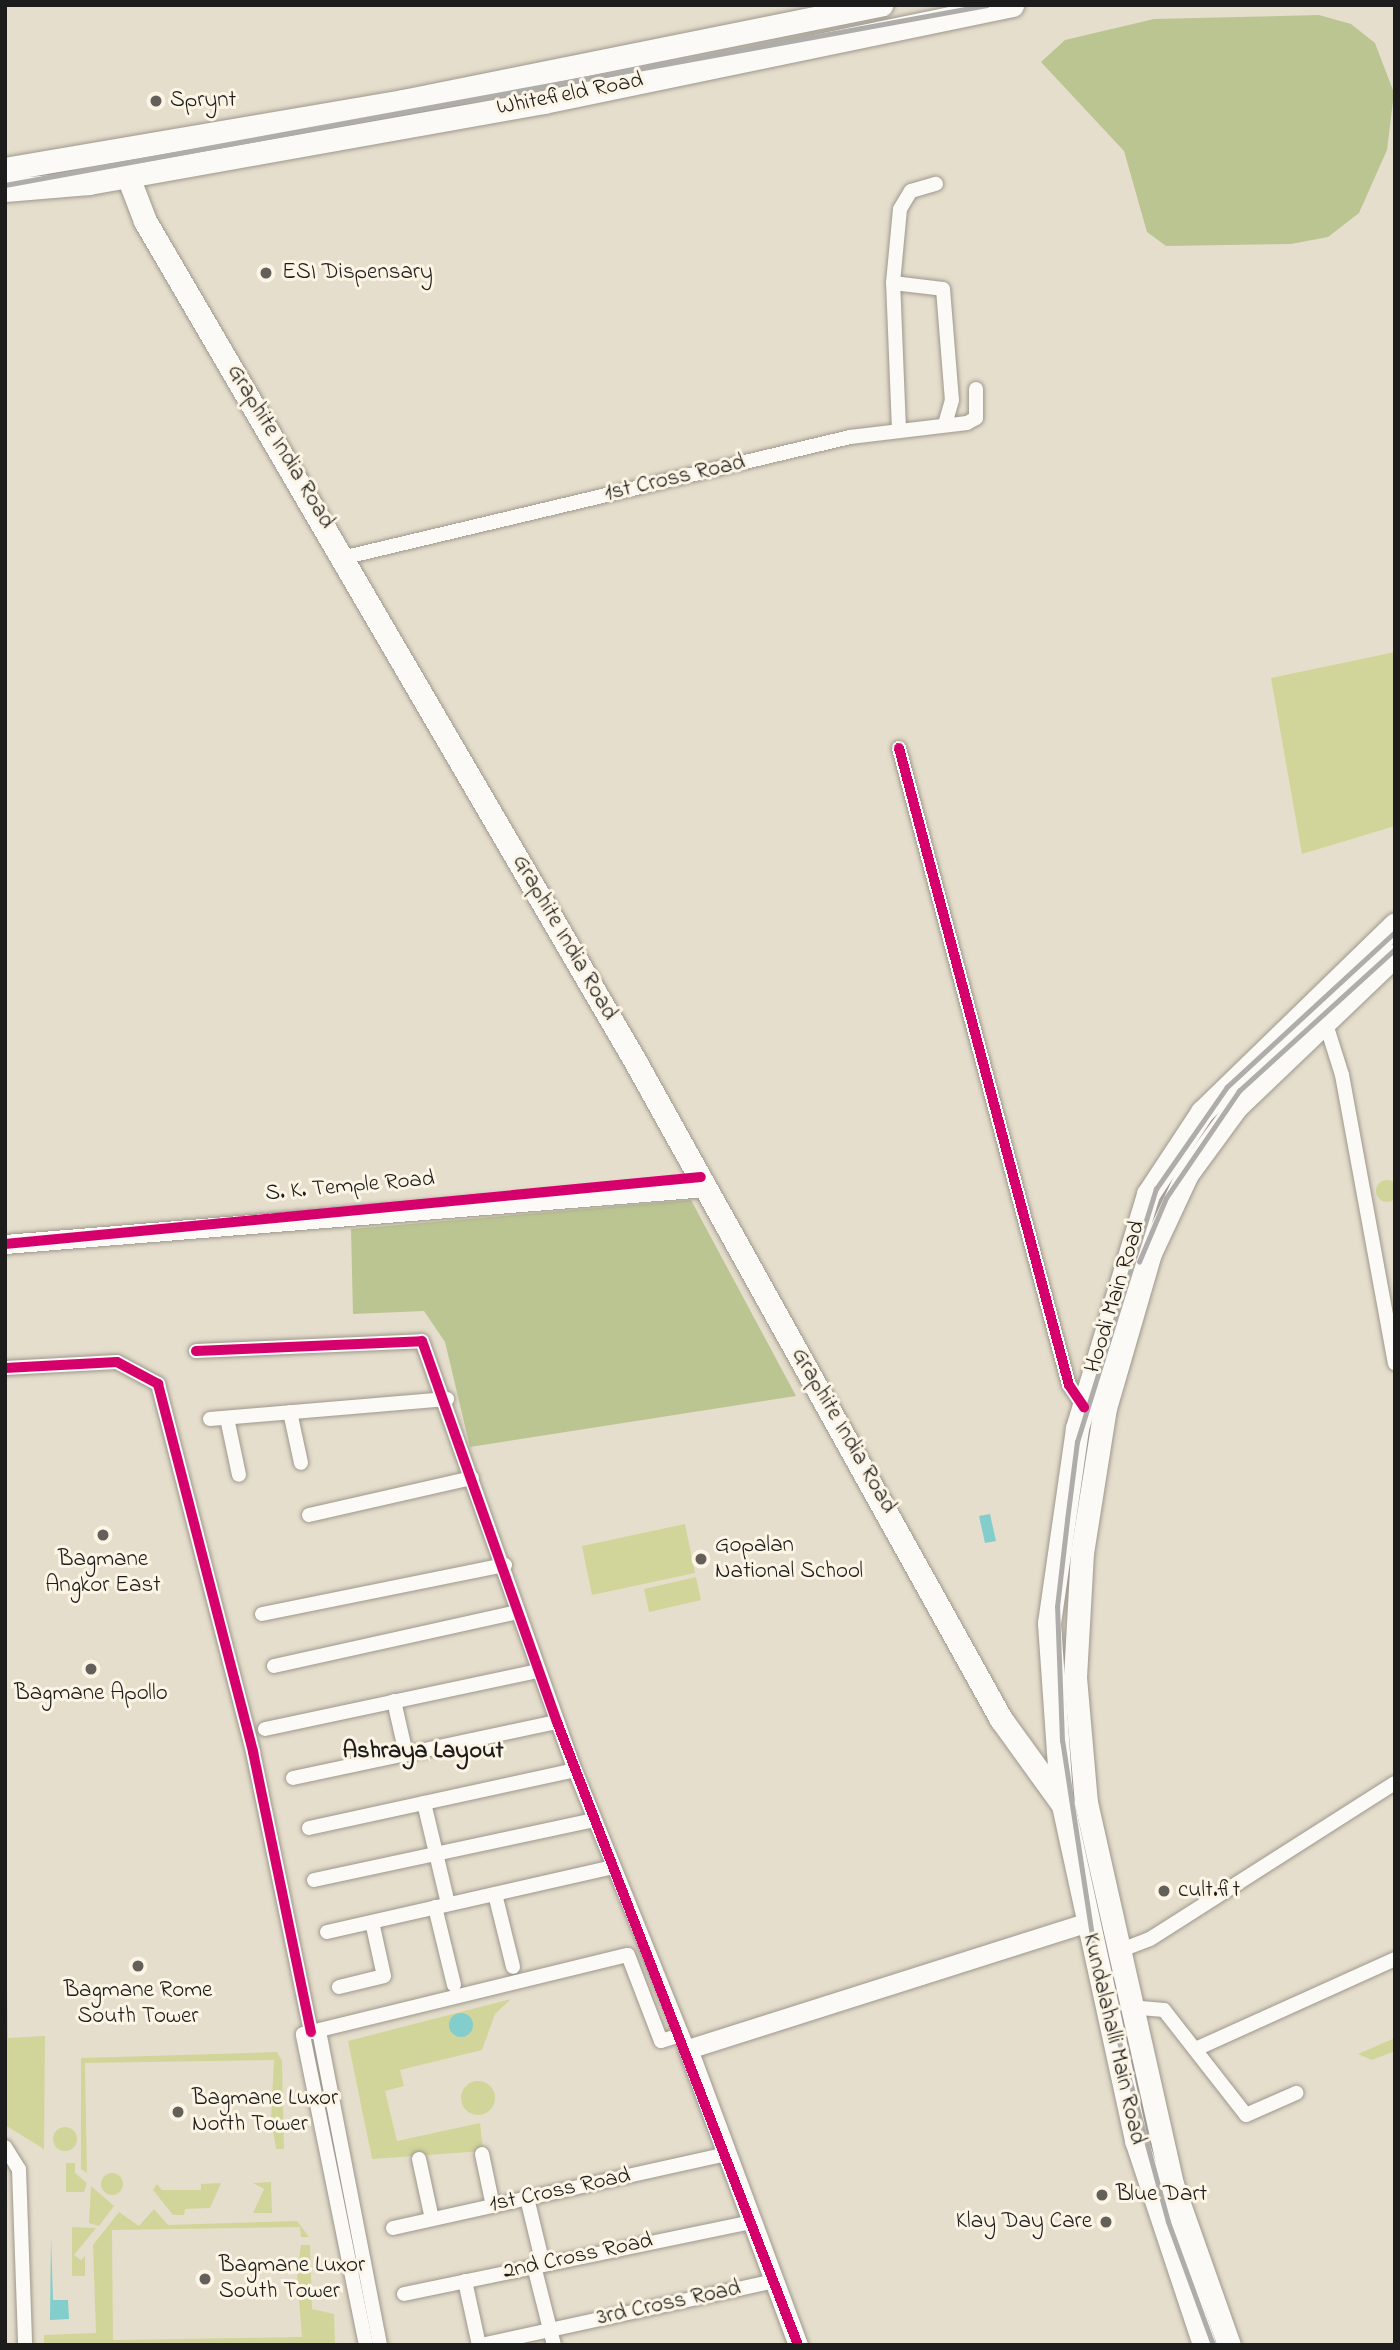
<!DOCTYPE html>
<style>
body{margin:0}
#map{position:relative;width:1400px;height:2350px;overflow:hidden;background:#e6decc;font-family:"Indie Flower",sans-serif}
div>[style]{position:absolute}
.green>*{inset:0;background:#d1d599}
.round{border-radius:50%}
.forest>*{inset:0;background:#bbc592}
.water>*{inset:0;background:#83cdcd}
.roads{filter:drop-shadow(0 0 2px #9d988e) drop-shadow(0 0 2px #9d988e)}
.street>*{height:14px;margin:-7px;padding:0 7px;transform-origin:7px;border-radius:7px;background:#fbfaf7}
.secondary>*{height:19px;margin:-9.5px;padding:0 9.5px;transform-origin:9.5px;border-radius:9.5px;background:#fbfaf7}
.primary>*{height:23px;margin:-11.5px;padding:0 11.5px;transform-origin:11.5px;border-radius:11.5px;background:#fbfaf7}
.rail>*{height:4.5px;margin:-2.25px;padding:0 2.25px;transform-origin:2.25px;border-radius:2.25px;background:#aeadaa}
.cycleway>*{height:10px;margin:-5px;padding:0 5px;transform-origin:5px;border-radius:5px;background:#d6006c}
.dots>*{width:19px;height:19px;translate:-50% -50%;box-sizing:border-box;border:4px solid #fcf5e5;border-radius:50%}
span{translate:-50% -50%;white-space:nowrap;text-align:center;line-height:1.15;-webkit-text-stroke:6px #fcf5e5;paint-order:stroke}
.street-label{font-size:23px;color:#1c1c1c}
.poi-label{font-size:23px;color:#1c1c1c}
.left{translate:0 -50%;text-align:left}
.right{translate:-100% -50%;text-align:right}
.neighbourhood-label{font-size:24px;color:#1c1c1c;font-weight:700}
.frame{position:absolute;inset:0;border:7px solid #1c1c1c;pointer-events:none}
</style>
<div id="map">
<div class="green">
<i style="clip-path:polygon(1395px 652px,1395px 826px,1302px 854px,1271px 678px)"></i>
<i class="round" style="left:1376px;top:1180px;width:22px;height:22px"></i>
<i style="clip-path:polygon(685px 1524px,695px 1573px,592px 1595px,582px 1546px)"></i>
<i style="clip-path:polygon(696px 1577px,701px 1600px,649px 1612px,644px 1589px)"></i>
<i style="clip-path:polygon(5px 1876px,8px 2038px,45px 2036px,44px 2149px,5px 2125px)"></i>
<i style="clip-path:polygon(511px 1999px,495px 2014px,482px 2050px,400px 2070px,404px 2086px,385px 2091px,397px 2141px,480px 2123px,483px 2151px,372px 2159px,348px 2041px)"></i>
<i style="clip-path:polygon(1395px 2038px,1395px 2051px,1372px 2060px,1358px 2054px)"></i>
<i style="clip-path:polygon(277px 2052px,282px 2061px,284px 2149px,276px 2149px,271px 2118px,274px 2060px,85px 2063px,87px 2173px,81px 2169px,81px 2058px)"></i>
<i class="round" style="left:461px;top:2081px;width:34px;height:34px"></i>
<i class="round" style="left:53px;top:2127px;width:24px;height:24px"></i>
<i style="clip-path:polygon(66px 2163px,75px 2163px,75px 2173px,87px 2183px,84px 2192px,66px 2192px)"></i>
<i class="round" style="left:101px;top:2173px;width:22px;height:22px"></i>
<i style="clip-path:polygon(271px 2182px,272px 2213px,253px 2213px,264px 2189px,253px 2183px)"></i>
<i style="clip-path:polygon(221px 2183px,210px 2208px,185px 2209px,184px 2215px,173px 2215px,153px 2190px,157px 2184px,162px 2190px,201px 2190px,201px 2184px)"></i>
<i style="clip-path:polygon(91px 2186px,114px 2206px,99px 2226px,89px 2223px)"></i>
<i style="clip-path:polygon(154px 2209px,168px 2225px,297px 2221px,309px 2237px,301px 2237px,300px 2227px,112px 2230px,113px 2340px,302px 2337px,297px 2274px,301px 2245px,310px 2245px,312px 2309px,334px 2314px,335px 2345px,44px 2345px,44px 2335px,96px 2333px,93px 2245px,119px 2212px,139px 2226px)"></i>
<i style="clip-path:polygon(72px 2227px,96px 2228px,74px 2255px,81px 2260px,85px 2256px,85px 2276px,72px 2276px)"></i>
</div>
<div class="forest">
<i style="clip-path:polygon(1319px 15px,1351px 24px,1375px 43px,1394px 93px,1387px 150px,1359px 213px,1328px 237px,1291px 244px,1166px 246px,1147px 232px,1124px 151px,1041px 62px,1065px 40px,1154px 19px)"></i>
<i style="clip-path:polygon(691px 1200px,796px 1396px,470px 1447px,445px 1342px,424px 1311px,353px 1314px,351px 1229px)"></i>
</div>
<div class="water">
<i style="clip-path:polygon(990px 1514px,996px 1541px,985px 1543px,979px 1516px)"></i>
<i class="round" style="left:449px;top:2013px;width:24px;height:24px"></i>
<i style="clip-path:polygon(51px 2236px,53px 2300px,68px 2300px,69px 2319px,50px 2320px)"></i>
</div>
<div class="roads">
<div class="street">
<i style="left:893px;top:283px;width:50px;rotate:6.8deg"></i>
<i style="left:943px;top:289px;width:111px;rotate:85.4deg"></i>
<i style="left:952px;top:400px;width:25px;rotate:106deg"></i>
<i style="left:899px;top:430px;width:147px;rotate:-92.3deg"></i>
<i style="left:893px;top:283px;width:74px;rotate:-84.6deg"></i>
<i style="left:900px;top:209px;width:21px;rotate:-59deg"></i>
<i style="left:911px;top:191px;width:26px;rotate:-16deg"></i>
<i style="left:346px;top:557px;width:518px;rotate:-13.39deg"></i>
<i style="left:850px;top:437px;width:118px;rotate:-6.8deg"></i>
<i style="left:967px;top:423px;width:10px;rotate:-29deg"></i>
<i style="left:976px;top:418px;width:29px;rotate:-90deg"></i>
<i style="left:899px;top:748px;width:659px;rotate:75.06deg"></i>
<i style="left:1069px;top:1385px;width:27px;rotate:56deg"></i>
<i style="left:1325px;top:1021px;width:57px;rotate:72.5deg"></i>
<i style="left:1342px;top:1075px;width:293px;rotate:79.6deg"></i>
<i style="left:196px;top:1351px;width:226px;rotate:-2.5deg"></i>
<i style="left:422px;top:1341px;width:455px;rotate:70.4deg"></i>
<i style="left:575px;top:1770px;width:301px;rotate:68deg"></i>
<i style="left:5px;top:1368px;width:112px;rotate:-3.1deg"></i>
<i style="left:117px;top:1362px;width:47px;rotate:28.2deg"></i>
<i style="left:158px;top:1384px;width:380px;rotate:75.5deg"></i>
<i style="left:253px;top:1752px;width:286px;rotate:78.3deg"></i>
<i style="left:290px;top:1412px;width:52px;rotate:77.8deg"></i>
<i style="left:227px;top:1418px;width:58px;rotate:78.1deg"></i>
<i style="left:210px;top:1419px;width:238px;rotate:-4.8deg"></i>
<i style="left:309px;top:1515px;width:167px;rotate:-12.8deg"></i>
<i style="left:262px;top:1614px;width:248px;rotate:-11.4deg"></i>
<i style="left:274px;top:1666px;width:249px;rotate:-12.5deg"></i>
<i style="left:394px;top:1701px;width:54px;rotate:77.2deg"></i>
<i style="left:265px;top:1729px;width:279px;rotate:-12deg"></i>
<i style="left:293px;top:1778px;width:270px;rotate:-12deg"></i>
<i style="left:424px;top:1803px;width:104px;rotate:76.6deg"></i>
<i style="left:309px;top:1828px;width:272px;rotate:-12.3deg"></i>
<i style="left:314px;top:1880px;width:287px;rotate:-12.1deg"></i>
<i style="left:495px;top:1894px;width:75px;rotate:76.1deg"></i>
<i style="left:435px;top:1907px;width:80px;rotate:76.3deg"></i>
<i style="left:327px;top:1932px;width:293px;rotate:-12.8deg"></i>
<i style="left:1116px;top:1952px;width:36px;rotate:-21deg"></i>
<i style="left:1150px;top:1939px;width:290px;rotate:-32.5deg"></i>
<i style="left:339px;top:1987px;width:46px;rotate:-13.7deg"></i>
<i style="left:384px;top:1976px;width:55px;rotate:-102.5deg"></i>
<i style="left:1129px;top:2007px;width:35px;rotate:5deg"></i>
<i style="left:1164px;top:2010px;width:133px;rotate:52deg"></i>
<i style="left:1246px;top:2115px;width:55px;rotate:-23.7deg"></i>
<i style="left:319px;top:2031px;width:320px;rotate:79deg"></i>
<i style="left:1198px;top:2048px;width:216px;rotate:-24.3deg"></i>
<i style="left:5px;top:2147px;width:26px;rotate:58deg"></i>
<i style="left:19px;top:2169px;width:176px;rotate:88deg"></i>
<i style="left:482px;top:2154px;width:53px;rotate:78.1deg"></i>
<i style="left:419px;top:2159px;width:61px;rotate:77.8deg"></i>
<i style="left:527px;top:2198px;width:68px;rotate:76.4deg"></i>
<i style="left:393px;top:2228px;width:342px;rotate:-12.5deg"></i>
<i style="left:534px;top:2266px;width:81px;rotate:75.8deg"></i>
<i style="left:465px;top:2281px;width:66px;rotate:77.7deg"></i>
<i style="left:404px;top:2294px;width:355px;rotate:-11.7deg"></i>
<i style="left:366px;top:2345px;width:317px;rotate:-101.5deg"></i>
<i style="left:303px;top:2034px;width:334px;rotate:-13.7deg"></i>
<i style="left:628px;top:1955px;width:92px;rotate:69deg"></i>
<i style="left:661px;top:2041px;width:21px;rotate:-17deg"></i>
<i style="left:481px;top:2345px;width:300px;rotate:-12.3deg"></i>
</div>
<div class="secondary">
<i style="left:5px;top:1244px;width:703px;rotate:-4.65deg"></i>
<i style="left:798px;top:2345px;width:316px;rotate:-110.4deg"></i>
<i style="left:688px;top:2049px;width:417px;rotate:-17.6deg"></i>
</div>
<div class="primary">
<i style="left:5px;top:169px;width:404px;rotate:-9.7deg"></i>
<i style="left:403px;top:101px;width:488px;rotate:-11.4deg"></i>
<i style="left:127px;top:174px;width:50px;rotate:69deg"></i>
<i style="left:145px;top:221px;width:972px;rotate:59.74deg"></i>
<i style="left:635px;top:1061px;width:753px;rotate:60.92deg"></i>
<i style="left:1001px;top:1719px;width:106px;rotate:54.2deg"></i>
<i style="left:1063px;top:1805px;width:343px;rotate:77.7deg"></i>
<i style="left:1136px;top:2140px;width:216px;rotate:71.6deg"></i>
<i style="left:5px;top:190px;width:84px;rotate:-4.8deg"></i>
<i style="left:89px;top:183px;width:462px;rotate:-10.1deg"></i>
<i style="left:544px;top:102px;width:478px;rotate:-11.7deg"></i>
<i style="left:1061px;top:1795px;width:172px;rotate:-94deg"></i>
<i style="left:1049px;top:1623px;width:197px;rotate:-81.8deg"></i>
<i style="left:1077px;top:1428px;width:245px;rotate:-73.1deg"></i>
<i style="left:1148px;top:1194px;width:98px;rotate:-56.6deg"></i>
<i style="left:1202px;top:1112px;width:269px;rotate:-44.2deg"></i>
<i style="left:1229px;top:2345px;width:171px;rotate:-109.5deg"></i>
<i style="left:1172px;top:2184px;width:391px;rotate:-102.7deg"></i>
<i style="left:1086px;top:1803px;width:126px;rotate:-95deg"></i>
<i style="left:1075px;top:1677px;width:124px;rotate:-86.8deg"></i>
<i style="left:1082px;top:1553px;width:147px;rotate:-81deg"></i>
<i style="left:1105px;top:1408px;width:161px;rotate:-73.8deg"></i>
<i style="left:1150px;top:1253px;width:87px;rotate:-64.9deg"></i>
<i style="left:1187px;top:1174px;width:83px;rotate:-53.8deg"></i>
<i style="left:1236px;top:1107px;width:220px;rotate:-43.7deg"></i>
</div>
</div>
<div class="rail">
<i style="left:5px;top:185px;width:998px;rotate:-10.39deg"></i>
<i style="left:1139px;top:1262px;width:69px;rotate:-67.1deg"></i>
<i style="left:1166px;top:1198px;width:130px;rotate:-55.7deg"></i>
<i style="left:1239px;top:1091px;width:211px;rotate:-42.3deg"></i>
<i style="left:1213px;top:2345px;width:131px;rotate:-110.1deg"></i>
<i style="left:1168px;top:2222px;width:283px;rotate:-105.2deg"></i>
<i style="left:1094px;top:1949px;width:210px;rotate:-98.7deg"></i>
<i style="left:1062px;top:1741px;width:134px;rotate:-92.1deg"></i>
<i style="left:1057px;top:1607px;width:88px;rotate:-83.4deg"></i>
<i style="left:1067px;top:1520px;width:79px;rotate:-82.7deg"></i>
<i style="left:1077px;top:1442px;width:265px;rotate:-72.7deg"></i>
<i style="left:1156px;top:1189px;width:124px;rotate:-55.2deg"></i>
<i style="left:1227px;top:1087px;width:229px;rotate:-42.7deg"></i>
</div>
<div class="cycleway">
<i style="left:899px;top:748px;width:659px;rotate:75.06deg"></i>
<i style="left:1069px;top:1385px;width:27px;rotate:56deg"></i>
<i style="left:5px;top:1244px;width:699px;rotate:-5.5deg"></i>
<i style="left:196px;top:1351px;width:226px;rotate:-2.5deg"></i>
<i style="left:422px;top:1341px;width:404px;rotate:70.5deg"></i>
<i style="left:557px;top:1722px;width:668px;rotate:68.85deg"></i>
<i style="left:5px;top:1368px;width:112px;rotate:-3.1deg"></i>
<i style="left:117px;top:1362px;width:47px;rotate:28.2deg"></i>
<i style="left:158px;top:1384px;width:380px;rotate:75.5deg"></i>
<i style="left:253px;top:1752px;width:286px;rotate:78.3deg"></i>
</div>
<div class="dots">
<i style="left:156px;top:101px;background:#63605a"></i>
<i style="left:266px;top:273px;background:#63605a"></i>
<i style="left:103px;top:1535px;background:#63605a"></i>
<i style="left:701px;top:1559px;background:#63605a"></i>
<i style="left:91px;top:1669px;background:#63605a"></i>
<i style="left:1164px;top:1891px;background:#63605a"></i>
<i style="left:138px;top:1966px;background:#63605a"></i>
<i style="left:178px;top:2112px;background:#63605a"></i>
<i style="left:1102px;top:2195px;background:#63605a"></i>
<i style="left:1106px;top:2222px;background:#63605a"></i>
<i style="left:205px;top:2279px;background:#63605a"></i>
</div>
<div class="street-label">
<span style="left:570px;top:95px;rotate:-11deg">Whitefield Road</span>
<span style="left:280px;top:447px;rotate:59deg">Graphite India Road</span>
<span style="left:675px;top:479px;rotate:-13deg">1st Cross Road</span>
<span style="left:564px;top:938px;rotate:60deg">Graphite India Road</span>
<span style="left:350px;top:1187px;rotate:-5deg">S. K. Temple Road</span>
<span style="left:1116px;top:1297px;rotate:-73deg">Hoodi Main Road</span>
<span style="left:843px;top:1431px;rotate:60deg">Graphite India Road</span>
<span style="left:1113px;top:2039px;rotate:77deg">Kundalahalli Main Road</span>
<span style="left:560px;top:2191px;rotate:-12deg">1st Cross Road</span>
<span style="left:578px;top:2257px;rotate:-12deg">2nd Cross Road</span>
<span style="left:669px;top:2304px;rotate:-12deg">3rd Cross Road</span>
</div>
<div class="poi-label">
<span class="left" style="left:170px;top:101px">Sprynt</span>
<span class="left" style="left:282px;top:273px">ESI Dispensary</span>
<span class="left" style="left:715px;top:1559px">Gopalan<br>National School</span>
<span style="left:103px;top:1573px">Bagmane<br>Angkor East</span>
<span style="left:91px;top:1694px">Bagmane Apollo</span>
<span class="left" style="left:1178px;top:1891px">cult.fit</span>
<span style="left:138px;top:2004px">Bagmane Rome<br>South Tower</span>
<span class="left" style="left:192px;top:2112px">Bagmane Luxor<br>North Tower</span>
<span class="left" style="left:1116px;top:2195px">Blue Dart</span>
<span class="right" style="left:1092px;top:2222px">Klay Day Care</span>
<span class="left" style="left:219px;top:2279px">Bagmane Luxor<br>South Tower</span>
</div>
<div class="neighbourhood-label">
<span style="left:423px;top:1752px">Ashraya Layout</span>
</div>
<div class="frame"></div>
</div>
